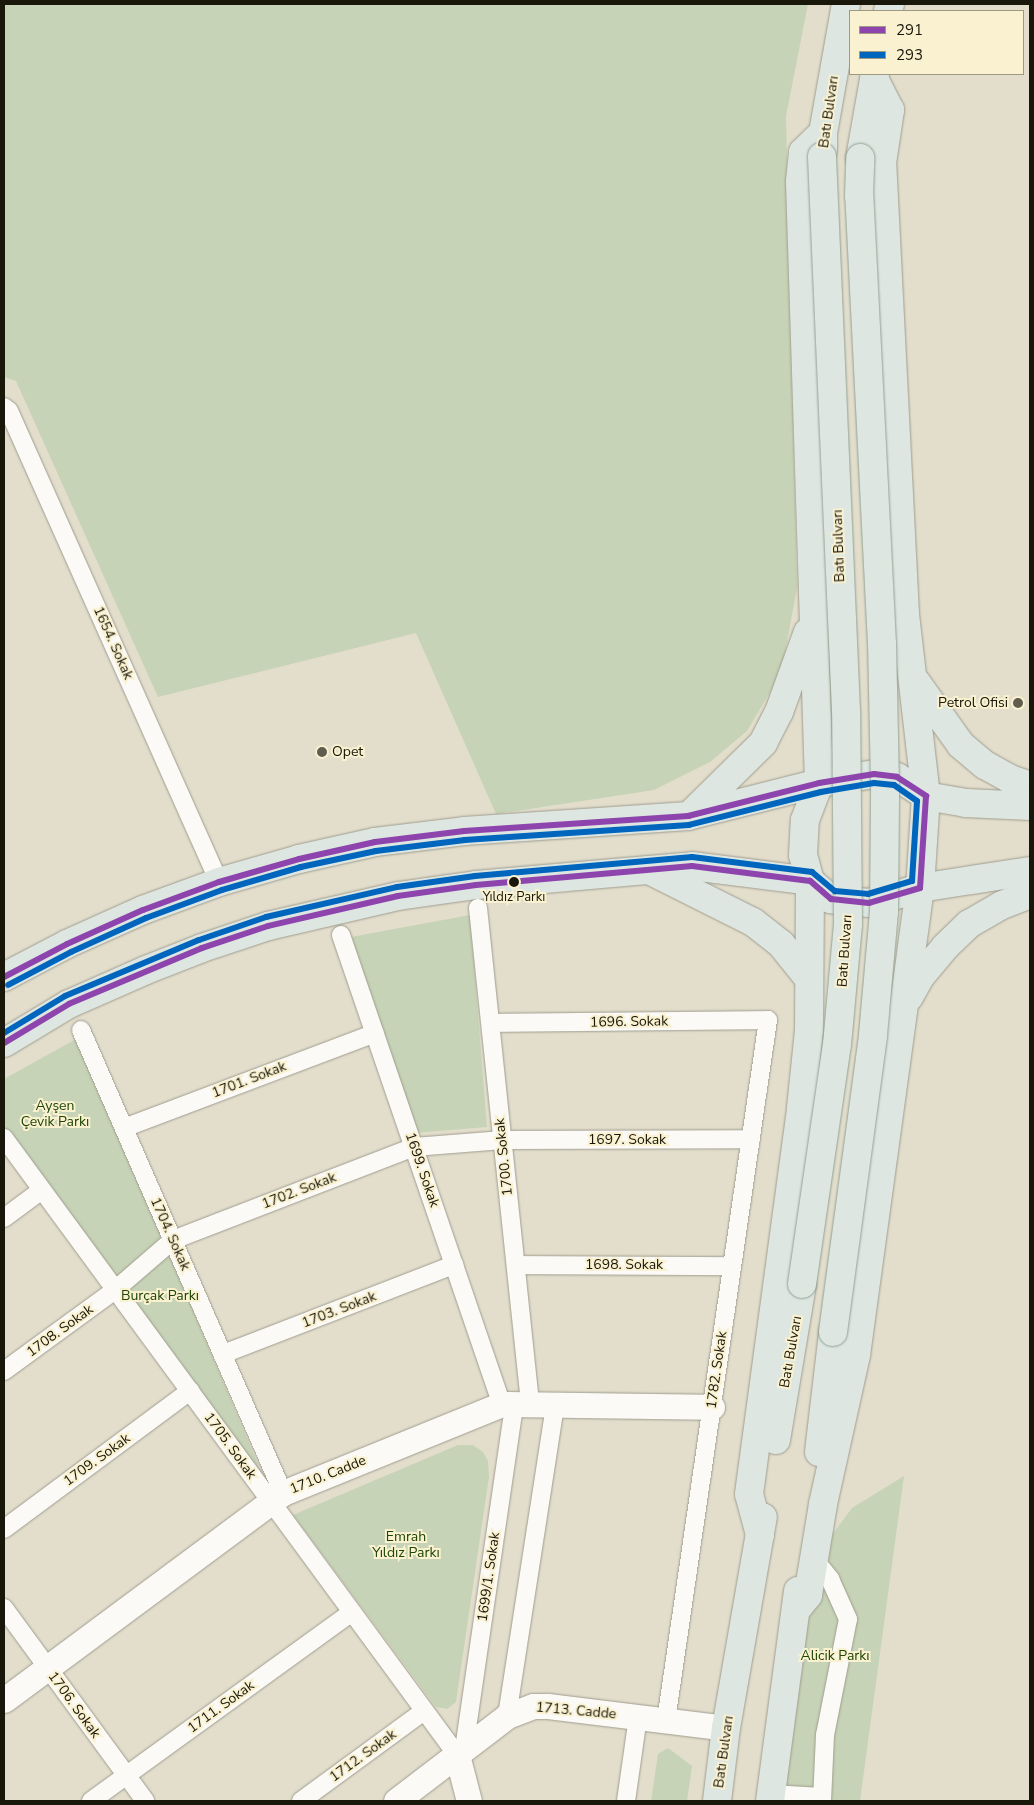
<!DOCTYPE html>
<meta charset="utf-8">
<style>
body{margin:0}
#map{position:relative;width:1034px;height:1805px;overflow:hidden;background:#e3decc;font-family:"Nunito Sans",sans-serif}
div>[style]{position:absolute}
.green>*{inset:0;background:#c6d3b6}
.roads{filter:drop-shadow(0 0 1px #a09d8f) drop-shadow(0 0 1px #a09d8f)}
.street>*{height:18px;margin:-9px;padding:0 9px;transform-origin:9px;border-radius:9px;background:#fbfaf7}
.secondary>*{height:25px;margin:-12.5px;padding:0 12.5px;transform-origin:12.5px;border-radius:12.5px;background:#fbfaf7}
.primary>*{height:28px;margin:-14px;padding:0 14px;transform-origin:14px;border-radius:14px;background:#dde6e1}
.bridges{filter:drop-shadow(0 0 1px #92a193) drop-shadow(0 0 1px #92a193)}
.primary-bridge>*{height:28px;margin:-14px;padding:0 14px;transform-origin:14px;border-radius:14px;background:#dde6e1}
.bus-1>*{height:6px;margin:-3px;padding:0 3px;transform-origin:3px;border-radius:3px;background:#8e44ad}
.bus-2>*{height:6px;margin:-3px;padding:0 3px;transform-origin:3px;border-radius:3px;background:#0065bd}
.dots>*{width:14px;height:14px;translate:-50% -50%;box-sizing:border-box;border:2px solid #f9f1d0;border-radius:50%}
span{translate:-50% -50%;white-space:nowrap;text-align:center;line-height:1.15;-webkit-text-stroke:4px #f9f1d0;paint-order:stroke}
.bus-label{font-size:13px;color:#19160a}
.street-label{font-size:14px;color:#19160a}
.poi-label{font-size:14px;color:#19160a}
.right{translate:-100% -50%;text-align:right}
.left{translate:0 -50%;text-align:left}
.park-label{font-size:14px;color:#1e4604}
.frame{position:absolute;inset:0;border:5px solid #19160a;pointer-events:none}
.legend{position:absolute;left:849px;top:10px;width:175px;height:65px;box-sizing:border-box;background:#f9f1d0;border:1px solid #9f9981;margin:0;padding:6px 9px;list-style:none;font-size:15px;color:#19160a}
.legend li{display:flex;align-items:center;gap:10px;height:25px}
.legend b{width:25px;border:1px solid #9f9981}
</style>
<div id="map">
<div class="green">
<i style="clip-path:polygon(4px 4px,808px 4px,786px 116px,797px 588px,781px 674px,747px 731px,710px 762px,654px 790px,496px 814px,416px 633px,158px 697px,16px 381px,4px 377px)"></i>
<i style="clip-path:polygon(470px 915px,487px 1127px,415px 1133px,351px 937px)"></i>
<i style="clip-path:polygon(76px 1039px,165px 1241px,117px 1282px,4px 1128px,4px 1079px)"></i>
<i style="clip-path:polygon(169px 1254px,263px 1476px,124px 1292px)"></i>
<i style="clip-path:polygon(458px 1445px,473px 1445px,483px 1452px,488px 1461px,489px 1477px,456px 1702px,447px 1709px,436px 1707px,293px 1515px)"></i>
<i style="clip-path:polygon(904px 1476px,860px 1801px,771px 1801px,814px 1559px,852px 1508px)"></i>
<i style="clip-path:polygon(668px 1748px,692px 1766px,687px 1801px,651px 1801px,658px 1754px)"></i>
</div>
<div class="roads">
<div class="street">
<i style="left:4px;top:407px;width:6px;rotate:39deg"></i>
<i style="left:9px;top:411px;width:516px;rotate:65.97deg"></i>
<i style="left:478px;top:908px;width:500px;rotate:84deg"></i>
<i style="left:341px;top:935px;width:496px;rotate:71.1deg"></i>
<i style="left:491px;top:1023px;width:277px;rotate:-0.6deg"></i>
<i style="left:768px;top:1020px;width:708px;rotate:98.28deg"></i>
<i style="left:81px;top:1030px;width:505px;rotate:66.43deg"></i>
<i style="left:124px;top:1128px;width:268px;rotate:-20.7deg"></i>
<i style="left:4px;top:1138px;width:765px;rotate:53.71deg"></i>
<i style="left:4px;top:1218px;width:47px;rotate:-36.4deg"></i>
<i style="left:516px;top:1265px;width:216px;rotate:0.3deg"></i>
<i style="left:223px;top:1354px;width:248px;rotate:-21.1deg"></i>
<i style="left:4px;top:1371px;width:137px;rotate:-36.1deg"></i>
<i style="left:115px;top:1290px;width:77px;rotate:-40.8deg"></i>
<i style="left:173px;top:1240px;width:258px;rotate:-21.1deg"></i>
<i style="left:414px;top:1147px;width:89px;rotate:-4.5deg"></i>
<i style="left:503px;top:1140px;width:248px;rotate:-0.2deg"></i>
<i style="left:4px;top:1529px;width:232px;rotate:-36.6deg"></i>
<i style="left:814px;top:1559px;width:26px;rotate:51deg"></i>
<i style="left:830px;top:1579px;width:44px;rotate:65.8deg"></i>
<i style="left:848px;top:1619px;width:118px;rotate:101.2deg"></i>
<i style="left:825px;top:1735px;width:66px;rotate:92.6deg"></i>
<i style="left:4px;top:1608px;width:239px;rotate:53.8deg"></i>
<i style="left:507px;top:1716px;width:315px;rotate:-81.2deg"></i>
<i style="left:464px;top:1749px;width:348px;rotate:-81.7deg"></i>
<i style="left:771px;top:1794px;width:51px;rotate:3.4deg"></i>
<i style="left:91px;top:1801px;width:322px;rotate:-35.9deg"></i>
<i style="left:301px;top:1801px;width:152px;rotate:-36.2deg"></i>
<i style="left:626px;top:1801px;width:85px;rotate:-81.9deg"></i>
</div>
<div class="secondary">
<i style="left:4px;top:1700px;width:347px;rotate:-36.6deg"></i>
<i style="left:283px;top:1493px;width:236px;rotate:-22.1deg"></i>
<i style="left:502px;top:1404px;width:210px;rotate:0.8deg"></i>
<i style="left:457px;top:1755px;width:48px;rotate:75.4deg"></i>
<i style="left:396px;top:1801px;width:140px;rotate:-37.4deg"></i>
<i style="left:507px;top:1716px;width:28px;rotate:-21deg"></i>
<i style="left:533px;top:1706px;width:15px"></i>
<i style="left:548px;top:1706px;width:179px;rotate:7deg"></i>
</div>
<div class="primary">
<i style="left:888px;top:11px;width:7px;rotate:-74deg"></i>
<i style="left:823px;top:150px;width:17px;rotate:-90deg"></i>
<i style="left:823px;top:133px;width:131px;rotate:-79.9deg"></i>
<i style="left:860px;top:158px;width:85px;rotate:-79.9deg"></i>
<i style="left:916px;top:682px;width:77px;rotate:54.5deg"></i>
<i style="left:961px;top:745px;width:31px;rotate:40deg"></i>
<i style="left:985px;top:765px;width:29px;rotate:29deg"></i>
<i style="left:1010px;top:779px;width:21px;rotate:19deg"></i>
<i style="left:690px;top:815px;width:103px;rotate:-44.6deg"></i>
<i style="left:763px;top:743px;width:35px;rotate:-63deg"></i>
<i style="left:779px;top:712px;width:85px;rotate:-70.1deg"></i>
<i style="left:649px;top:870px;width:116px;rotate:26.6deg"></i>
<i style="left:753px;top:922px;width:36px;rotate:38deg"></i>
<i style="left:781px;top:944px;width:45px;rotate:51.3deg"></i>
<i style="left:4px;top:977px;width:71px;rotate:-27.6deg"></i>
<i style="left:67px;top:944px;width:83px;rotate:-24.1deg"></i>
<i style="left:143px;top:910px;width:81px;rotate:-20.2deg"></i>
<i style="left:219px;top:882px;width:83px;rotate:-16deg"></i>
<i style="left:299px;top:859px;width:78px;rotate:-12.6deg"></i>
<i style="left:375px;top:842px;width:90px;rotate:-7deg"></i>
<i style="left:464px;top:831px;width:225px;rotate:-3.8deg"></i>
<i style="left:688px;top:816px;width:135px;rotate:-14.1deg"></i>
<i style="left:819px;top:783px;width:56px;rotate:-9.3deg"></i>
<i style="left:874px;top:774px;width:23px;rotate:7deg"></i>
<i style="left:897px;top:777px;width:35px;rotate:33deg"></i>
<i style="left:926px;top:796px;width:41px;rotate:9.9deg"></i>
<i style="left:966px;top:803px;width:64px;rotate:2.7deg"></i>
<i style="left:909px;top:997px;width:23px;rotate:-61deg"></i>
<i style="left:920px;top:977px;width:39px;rotate:-50deg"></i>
<i style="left:945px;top:947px;width:33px;rotate:-44deg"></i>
<i style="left:969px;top:924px;width:38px;rotate:-30deg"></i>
<i style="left:1002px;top:905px;width:30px;rotate:-21deg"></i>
<i style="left:4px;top:1043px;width:76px;rotate:-31deg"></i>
<i style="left:69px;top:1004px;width:84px;rotate:-23.8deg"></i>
<i style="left:146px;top:970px;width:60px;rotate:-21.4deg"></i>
<i style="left:202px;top:948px;width:70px;rotate:-18.4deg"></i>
<i style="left:268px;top:926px;width:133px;rotate:-13deg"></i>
<i style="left:398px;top:896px;width:79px;rotate:-8deg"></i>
<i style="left:476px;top:885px;width:217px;rotate:-5deg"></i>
<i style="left:692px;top:866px;width:119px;rotate:7.2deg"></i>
<i style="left:810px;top:881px;width:28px;rotate:41deg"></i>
<i style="left:831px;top:899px;width:38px;rotate:6deg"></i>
<i style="left:869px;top:903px;width:53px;rotate:-16.4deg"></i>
<i style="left:920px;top:888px;width:111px;rotate:-8.8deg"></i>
<i style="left:776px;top:1440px;width:158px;rotate:-80.5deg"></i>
<i style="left:819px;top:1452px;width:121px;rotate:-83.3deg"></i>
<i style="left:760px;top:1535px;width:42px;rotate:-105deg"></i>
<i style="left:749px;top:1494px;width:389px;rotate:-82.3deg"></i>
<i style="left:801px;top:1108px;width:78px;rotate:-84.1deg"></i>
<i style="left:809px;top:1030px;width:149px;rotate:-89.6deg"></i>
<i style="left:810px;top:881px;width:27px;rotate:-105deg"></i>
<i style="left:803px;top:855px;width:35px;rotate:-87deg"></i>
<i style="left:805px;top:820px;width:40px;rotate:-69deg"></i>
<i style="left:819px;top:783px;width:602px;rotate:-91.81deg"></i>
<i style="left:800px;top:181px;width:29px;rotate:-84deg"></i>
<i style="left:803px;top:152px;width:28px;rotate:-44deg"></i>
<i style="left:796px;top:1610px;width:19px;rotate:-51deg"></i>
<i style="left:808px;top:1595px;width:92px;rotate:-80.6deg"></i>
<i style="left:823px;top:1504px;width:153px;rotate:-77.5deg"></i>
<i style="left:856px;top:1355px;width:471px;rotate:-82.2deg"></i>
<i style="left:920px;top:888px;width:92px;rotate:-86.3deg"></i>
<i style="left:926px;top:796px;width:183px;rotate:-96.6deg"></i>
<i style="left:905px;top:614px;width:452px;rotate:-92.9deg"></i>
<i style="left:882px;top:163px;width:54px;rotate:-81.4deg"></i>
<i style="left:890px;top:110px;width:35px;rotate:-117deg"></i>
<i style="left:717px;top:1801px;width:74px;rotate:-83deg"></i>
<i style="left:726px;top:1728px;width:214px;rotate:-80.1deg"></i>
<i style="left:770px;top:1801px;width:212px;rotate:-82.4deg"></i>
</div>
</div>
<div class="bridges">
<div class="primary-bridge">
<i style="left:802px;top:1284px;width:242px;rotate:-81.7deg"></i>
<i style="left:837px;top:1045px;width:121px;rotate:-84.8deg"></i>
<i style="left:848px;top:924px;width:213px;rotate:-90.5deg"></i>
<i style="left:846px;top:711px;width:555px;rotate:-92.48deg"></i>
<i style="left:833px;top:1332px;width:300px;rotate:-82.3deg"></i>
<i style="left:873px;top:1035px;width:123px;rotate:-84.9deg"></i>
<i style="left:884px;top:912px;width:127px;rotate:-89.5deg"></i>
<i style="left:885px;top:785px;width:141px;rotate:-91.2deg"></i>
<i style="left:882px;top:644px;width:449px;rotate:-92.9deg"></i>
<i style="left:859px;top:196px;width:38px;rotate:-88deg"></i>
</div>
</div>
<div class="bus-1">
<i style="left:4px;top:977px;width:71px;rotate:-27.6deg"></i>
<i style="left:67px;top:944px;width:83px;rotate:-24.1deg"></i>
<i style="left:143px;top:910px;width:81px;rotate:-20.2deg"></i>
<i style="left:219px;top:882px;width:83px;rotate:-16deg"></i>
<i style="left:299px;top:859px;width:78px;rotate:-12.6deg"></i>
<i style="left:375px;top:842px;width:90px;rotate:-7deg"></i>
<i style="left:464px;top:831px;width:225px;rotate:-3.8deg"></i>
<i style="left:688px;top:816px;width:135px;rotate:-14.1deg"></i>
<i style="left:819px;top:783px;width:56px;rotate:-9.3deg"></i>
<i style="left:874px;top:774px;width:23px;rotate:7deg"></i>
<i style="left:897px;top:777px;width:35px;rotate:33deg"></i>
<i style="left:926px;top:796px;width:92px;rotate:93.7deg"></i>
<i style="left:920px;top:888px;width:53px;rotate:163.6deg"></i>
<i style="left:869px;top:903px;width:38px;rotate:-174deg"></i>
<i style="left:831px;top:899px;width:28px;rotate:-139deg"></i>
<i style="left:810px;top:881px;width:119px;rotate:-172.8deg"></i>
<i style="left:692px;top:866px;width:217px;rotate:175deg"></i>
<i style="left:476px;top:885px;width:79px;rotate:172deg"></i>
<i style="left:398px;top:896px;width:133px;rotate:167deg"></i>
<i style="left:268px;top:926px;width:70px;rotate:161.6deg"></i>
<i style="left:202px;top:948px;width:144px;rotate:157.2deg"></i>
<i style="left:69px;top:1004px;width:76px;rotate:149deg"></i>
</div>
<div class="bus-2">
<i style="left:4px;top:1033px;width:71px;rotate:-31.2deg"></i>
<i style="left:65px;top:996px;width:145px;rotate:-22.7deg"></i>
<i style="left:199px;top:940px;width:71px;rotate:-18.9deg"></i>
<i style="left:266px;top:917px;width:134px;rotate:-12.9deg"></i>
<i style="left:397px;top:887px;width:79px;rotate:-8deg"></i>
<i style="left:475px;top:876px;width:218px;rotate:-5deg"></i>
<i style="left:692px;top:857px;width:121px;rotate:7.1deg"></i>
<i style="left:812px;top:872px;width:30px;rotate:40deg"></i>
<i style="left:835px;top:891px;width:33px;rotate:5deg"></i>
<i style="left:868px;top:894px;width:46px;rotate:-16.5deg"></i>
<i style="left:912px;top:881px;width:80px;rotate:-86.4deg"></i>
<i style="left:917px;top:801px;width:28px;rotate:-145deg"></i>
<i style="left:894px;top:785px;width:20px;rotate:-174deg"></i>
<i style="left:874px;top:783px;width:54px;rotate:170.4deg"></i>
<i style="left:821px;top:792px;width:136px;rotate:166deg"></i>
<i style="left:689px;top:825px;width:225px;rotate:176.2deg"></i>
<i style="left:465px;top:840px;width:90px;rotate:173deg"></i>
<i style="left:376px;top:851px;width:77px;rotate:168deg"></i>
<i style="left:301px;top:867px;width:82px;rotate:163.8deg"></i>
<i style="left:222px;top:890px;width:81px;rotate:159.8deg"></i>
<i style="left:146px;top:918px;width:82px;rotate:155.6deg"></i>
<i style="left:71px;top:952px;width:71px;rotate:152.4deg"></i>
</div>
<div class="dots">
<i style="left:1018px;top:703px;background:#605c4e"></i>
<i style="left:322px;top:752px;background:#605c4e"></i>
<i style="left:514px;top:882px;background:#19160a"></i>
</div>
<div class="bus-label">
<span style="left:514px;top:897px">Yıldız Parkı</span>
</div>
<div class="street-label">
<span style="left:829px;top:112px;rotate:-82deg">Batı Bulvarı</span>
<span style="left:839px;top:546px;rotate:-92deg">Batı Bulvarı</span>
<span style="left:113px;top:643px;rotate:66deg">1654. Sokak</span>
<span style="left:845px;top:951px;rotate:-86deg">Batı Bulvarı</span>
<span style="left:629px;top:1022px;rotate:-1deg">1696. Sokak</span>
<span style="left:249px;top:1080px;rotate:-21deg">1701. Sokak</span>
<span style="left:627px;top:1140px">1697. Sokak</span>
<span style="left:504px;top:1157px;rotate:-96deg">1700. Sokak</span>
<span style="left:422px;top:1170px;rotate:71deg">1699. Sokak</span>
<span style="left:299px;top:1191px;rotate:-21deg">1702. Sokak</span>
<span style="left:170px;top:1234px;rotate:66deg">1704. Sokak</span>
<span style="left:624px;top:1265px">1698. Sokak</span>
<span style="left:339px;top:1310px;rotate:-21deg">1703. Sokak</span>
<span style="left:60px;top:1331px;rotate:-36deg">1708. Sokak</span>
<span style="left:791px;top:1352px;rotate:-80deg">Batı Bulvarı</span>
<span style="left:717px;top:1370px;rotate:-82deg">1782. Sokak</span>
<span style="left:230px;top:1446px;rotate:54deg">1705. Sokak</span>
<span style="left:97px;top:1460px;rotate:-36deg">1709. Sokak</span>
<span style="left:328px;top:1475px;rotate:-22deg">1710. Cadde</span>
<span style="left:489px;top:1577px;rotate:-82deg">1699/1. Sokak</span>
<span style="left:74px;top:1705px;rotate:54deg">1706. Sokak</span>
<span style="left:221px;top:1707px;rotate:-36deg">1711. Sokak</span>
<span style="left:576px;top:1711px;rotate:5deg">1713. Cadde</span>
<span style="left:724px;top:1752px;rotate:-82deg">Batı Bulvarı</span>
<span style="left:363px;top:1756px;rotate:-36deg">1712. Sokak</span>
</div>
<div class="poi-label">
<span class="right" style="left:1008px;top:703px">Petrol Ofisi</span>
<span class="left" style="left:332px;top:752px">Opet</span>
</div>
<div class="park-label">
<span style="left:55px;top:1114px">Ayşen<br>Çevik Parkı</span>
<span style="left:160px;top:1296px">Burçak Parkı</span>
<span style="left:406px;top:1545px">Emrah<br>Yıldız Parkı</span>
<span style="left:835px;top:1656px">Alicik Parkı</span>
</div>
<div class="frame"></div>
<ul class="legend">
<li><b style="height:6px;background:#8e44ad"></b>291</li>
<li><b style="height:6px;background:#0065bd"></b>293</li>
</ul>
</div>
